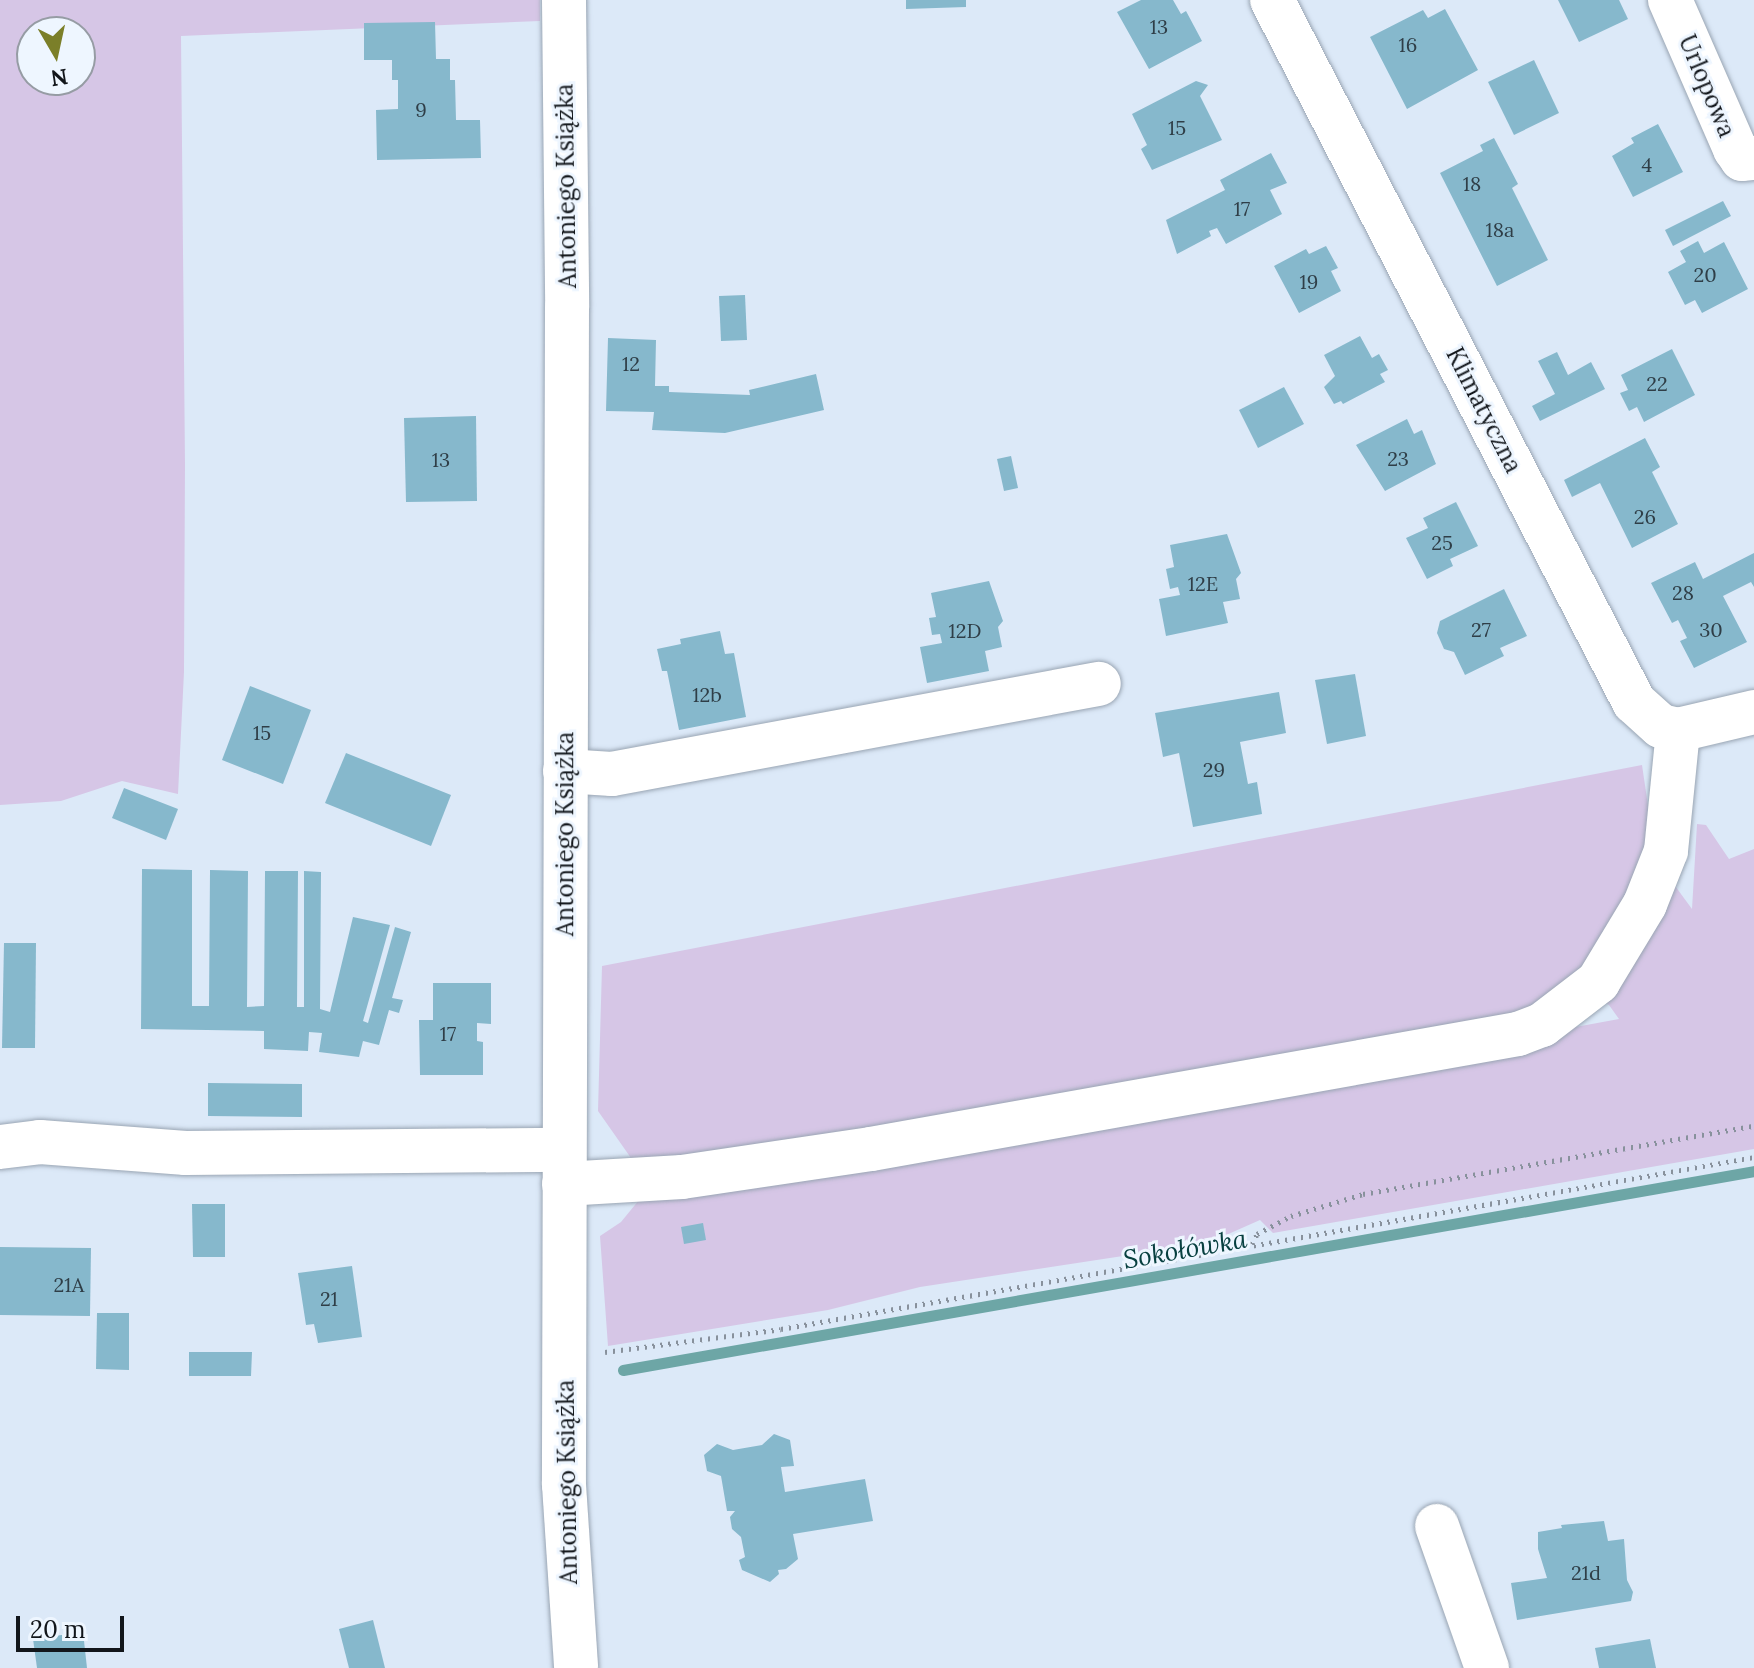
<!DOCTYPE html>
<meta charset="utf-8">
<style>
body{margin:0}
#map{position:relative;width:1754px;height:1668px;overflow:hidden;background:#dce9f8;font-family:Lora,serif}
div>[style]{position:absolute}
.green>*{inset:0;background:#d6c6e6}
.stream>*{height:11px;margin:-5.5px;padding:0 5.5px;transform-origin:5.5px;border-radius:5.5px;background:#6da6a6}
.building>*{inset:0;background:#86b8cc}
.path>*{height:5px;margin-top:-2.5px;transform-origin:0;background:repeating-linear-gradient(90deg,#88919c 0 2px,transparent 0 8px)}
.roads{filter:drop-shadow(0 0 2px #99a5b3) drop-shadow(0 0 2px #99a5b3)}
.minor>*{height:44px;margin:-22px;padding:0 22px;transform-origin:22px;border-radius:22px;background:#fff}
span{translate:-50% -50%;white-space:nowrap;text-align:center;line-height:1.15;-webkit-text-stroke:6px #eef6ff;paint-order:stroke}
.number-label{font-size:20px;color:#2f3e47}
.number-label span{-webkit-text-stroke-width:0}
.street-label{font-size:24px;color:#12161b}
.water-label{font-size:26px;color:#084040;font-style:italic}
.north{position:absolute;left:16px;top:16px;width:80px;height:80px;box-sizing:border-box;background:#eef6ff;border:2px solid #969ca4;border-radius:50%;rotate:171deg;font-size:22px;font-weight:700;line-height:32px;text-align:center;color:#12161b}
.north::after{content:'';display:block;margin:auto;width:28px;height:36px;background:#7b7f29;clip-path:polygon(50% 0,100% 100%,50% 72%,0 100%)}
.scale{position:absolute;left:16px;top:1616px;width:108px;height:36px;box-sizing:border-box;border:4px solid #12161b;border-top:0;padding-left:10px;font-size:24px;line-height:28px;white-space:nowrap;color:#12161b;-webkit-text-stroke:6px #eef6ff;paint-order:stroke}
</style>
<div id="map">
<div class="green">
<i style="clip-path:polygon(evenodd,0 0,540px 0,540px 21px,181px 36px,185px 465px,184px 672px,178px 794px,122px 781px,61px 801px,0 805px,0 0,32px 32px,80px 32px,80px 80px,32px 80px,32px 32px)"></i>
<i style="clip-path:polygon(1642px 765px,1656px 860px,1692px 909px,1697px 824px,1706px 825px,1729px 859px,1754px 849px,1754px 1149px,1273px 1233px,1260px 1220px,1208px 1243px,920px 1287px,828px 1310px,608px 1346px,600px 1236px,621px 1222px,639px 1200px,1619px 1019px,1609px 1005px,1571px 986px,1547px 1009px,638px 1168px,598px 1111px,602px 966px)"></i>
</div>
<div class="stream">
<i style="left:623px;top:1370px;width:1148px;rotate:-9.98deg"></i>
</div>
<div class="building">
<i style="clip-path:polygon(906px 0,966px 0,966px 7px,906px 9px)"></i>
<i style="clip-path:polygon(1141px 0,1173px 0,1181px 14px,1186px 11px,1202px 41px,1149px 69px,1117px 12px)"></i>
<i style="clip-path:polygon(1558px 0,1619px 0,1628px 19px,1579px 42px)"></i>
<i style="clip-path:polygon(1445px 9px,1478px 70px,1407px 109px,1370px 37px,1423px 10px,1428px 18px)"></i>
<i style="clip-path:polygon(435px 22px,436px 59px,450px 59px,450px 80px,455px 80px,456px 120px,480px 120px,481px 158px,377px 160px,376px 110px,398px 109px,398px 80px,392px 80px,392px 60px,364px 60px,364px 23px)"></i>
<i style="clip-path:polygon(1534px 60px,1559px 113px,1514px 135px,1488px 82px)"></i>
<i style="clip-path:polygon(1196px 81px,1208px 85px,1200px 96px,1222px 140px,1152px 170px,1141px 149px,1147px 145px,1132px 114px)"></i>
<i style="clip-path:polygon(1658px 124px,1683px 172px,1633px 197px,1612px 156px,1634px 143px,1631px 138px)"></i>
<i style="clip-path:polygon(1494px 138px,1518px 184px,1512px 188px,1548px 260px,1497px 286px,1440px 173px,1483px 151px,1480px 145px)"></i>
<i style="clip-path:polygon(1271px 153px,1287px 183px,1270px 190px,1282px 214px,1226px 244px,1217px 228px,1209px 231px,1211px 236px,1177px 254px,1166px 220px,1225px 190px,1220px 180px)"></i>
<i style="clip-path:polygon(1723px 201px,1731px 216px,1673px 246px,1665px 230px)"></i>
<i style="clip-path:polygon(1698px 241px,1704px 253px,1724px 242px,1748px 289px,1702px 313px,1695px 300px,1685px 305px,1668px 272px,1686px 262px,1680px 251px)"></i>
<i style="clip-path:polygon(1326px 246px,1338px 268px,1331px 271px,1341px 291px,1299px 313px,1274px 266px,1306px 249px,1309px 254px)"></i>
<i style="clip-path:polygon(745px 295px,747px 340px,721px 341px,719px 296px)"></i>
<i style="clip-path:polygon(1360px 336px,1372px 358px,1379px 354px,1388px 370px,1380px 374px,1385px 382px,1343px 404px,1341px 401px,1334px 404px,1324px 387px,1335px 376px,1324px 355px)"></i>
<i style="clip-path:polygon(608px 338px,656px 340px,655px 386px,669px 386px,669px 392px,750px 395px,749px 390px,816px 374px,824px 410px,725px 433px,652px 430px,654px 412px,606px 411px)"></i>
<i style="clip-path:polygon(1672px 349px,1695px 395px,1644px 422px,1637px 407px,1629px 411px,1620px 393px,1628px 390px,1621px 375px)"></i>
<i style="clip-path:polygon(1557px 352px,1568px 375px,1591px 362px,1605px 389px,1540px 421px,1532px 406px,1555px 394px,1538px 361px)"></i>
<i style="clip-path:polygon(1284px 387px,1304px 424px,1258px 448px,1239px 410px)"></i>
<i style="clip-path:polygon(476px 416px,477px 501px,406px 502px,404px 418px)"></i>
<i style="clip-path:polygon(1407px 419px,1414px 434px,1422px 430px,1436px 464px,1385px 491px,1356px 445px)"></i>
<i style="clip-path:polygon(1645px 438px,1660px 467px,1652px 472px,1678px 524px,1632px 548px,1600px 483px,1572px 497px,1564px 480px)"></i>
<i style="clip-path:polygon(1011px 456px,1018px 488px,1004px 491px,997px 459px)"></i>
<i style="clip-path:polygon(1456px 502px,1478px 546px,1450px 559px,1453px 566px,1427px 579px,1406px 538px,1428px 528px,1423px 518px)"></i>
<i style="clip-path:polygon(1227px 534px,1241px 573px,1236px 579px,1240px 599px,1223px 602px,1228px 623px,1166px 636px,1159px 599px,1180px 595px,1178px 587px,1170px 589px,1166px 569px,1174px 567px,1170px 545px)"></i>
<i style="clip-path:polygon(1754px 553px,1754px 587px,1751px 582px,1723px 596px,1747px 642px,1694px 668px,1680px 641px,1687px 638px,1678px 620px,1672px 623px,1651px 583px,1695px 562px,1703px 579px)"></i>
<i style="clip-path:polygon(989px 581px,1003px 621px,998px 627px,1002px 647px,985px 651px,989px 671px,927px 683px,920px 647px,942px 643px,940px 634px,932px 635px,929px 618px,936px 617px,931px 593px)"></i>
<i style="clip-path:polygon(1504px 589px,1527px 636px,1500px 648px,1504px 656px,1465px 675px,1454px 652px,1444px 649px,1437px 633px,1440px 621px)"></i>
<i style="clip-path:polygon(720px 631px,725px 654px,734px 653px,746px 717px,679px 730px,667px 671px,662px 671px,657px 649px,681px 644px,680px 639px)"></i>
<i style="clip-path:polygon(1355px 674px,1366px 736px,1327px 744px,1315px 680px)"></i>
<i style="clip-path:polygon(250px 686px,311px 710px,283px 784px,222px 760px)"></i>
<i style="clip-path:polygon(1279px 692px,1286px 733px,1240px 742px,1248px 784px,1257px 782px,1262px 814px,1193px 827px,1179px 753px,1163px 757px,1155px 713px)"></i>
<i style="clip-path:polygon(346px 753px,451px 795px,431px 846px,325px 803px)"></i>
<i style="clip-path:polygon(124px 788px,178px 809px,166px 840px,112px 818px)"></i>
<i style="clip-path:polygon(142px 869px,192px 870px,192px 1006px,209px 1006px,210px 870px,248px 871px,247px 1007px,264px 1006px,265px 871px,298px 871px,297px 1007px,304px 1007px,304px 871px,321px 872px,320px 1009px,330px 1012px,353px 917px,390px 925px,363px 1021px,368px 1023px,395px 927px,411px 932px,392px 998px,403px 1000px,399px 1013px,389px 1010px,379px 1045px,363px 1041px,359px 1057px,319px 1052px,322px 1033px,309px 1032px,308px 1051px,264px 1049px,264px 1031px,141px 1029px)"></i>
<i style="clip-path:polygon(4px 943px,36px 943px,35px 1048px,2px 1048px)"></i>
<i style="clip-path:polygon(433px 983px,491px 983px,491px 1024px,477px 1023px,477px 1041px,483px 1042px,483px 1075px,420px 1075px,419px 1020px,433px 1020px)"></i>
<i style="clip-path:polygon(208px 1083px,302px 1084px,302px 1117px,208px 1116px)"></i>
<i style="clip-path:polygon(192px 1204px,225px 1204px,225px 1257px,193px 1257px)"></i>
<i style="clip-path:polygon(703px 1223px,706px 1240px,684px 1244px,681px 1227px)"></i>
<i style="clip-path:polygon(0 1247px,91px 1248px,90px 1316px,0 1315px)"></i>
<i style="clip-path:polygon(352px 1266px,362px 1337px,318px 1343px,314px 1324px,306px 1325px,298px 1273px)"></i>
<i style="clip-path:polygon(97px 1313px,129px 1313px,129px 1370px,96px 1369px)"></i>
<i style="clip-path:polygon(189px 1352px,252px 1352px,251px 1376px,189px 1376px)"></i>
<i style="clip-path:polygon(774px 1434px,790px 1440px,794px 1466px,781px 1467px,785px 1492px,865px 1479px,873px 1521px,793px 1534px,798px 1559px,786px 1569px,778px 1570px,779px 1574px,770px 1582px,742px 1570px,739px 1560px,745px 1557px,741px 1537px,732px 1529px,730px 1517px,735px 1511px,727px 1511px,721px 1476px,707px 1471px,704px 1455px,717px 1444px,733px 1450px,762px 1445px)"></i>
<i style="clip-path:polygon(1604px 1521px,1608px 1541px,1624px 1539px,1627px 1580px,1633px 1592px,1631px 1601px,1517px 1620px,1511px 1583px,1547px 1578px,1538px 1549px,1538px 1532px,1562px 1528px,1561px 1525px)"></i>
<i style="clip-path:polygon(373px 1620px,385px 1668px,349px 1668px,339px 1629px)"></i>
<i style="clip-path:polygon(83px 1632px,87px 1668px,37px 1668px,33px 1639px)"></i>
<i style="clip-path:polygon(1650px 1639px,1656px 1668px,1599px 1668px,1595px 1648px)"></i>
</div>
<div class="path">
<i style="left:1252px;top:1244px;width:11px;rotate:-63deg"></i>
<i style="left:1257px;top:1234px;width:38px;rotate:-28deg"></i>
<i style="left:1291px;top:1216px;width:75px;rotate:-17deg"></i>
<i style="left:1363px;top:1194px;width:397px;rotate:-9.9deg"></i>
<i style="left:605px;top:1352px;width:177px;rotate:-7.4deg"></i>
<i style="left:781px;top:1329px;width:988px;rotate:-10.02deg"></i>
</div>
<div class="roads">
<div class="minor">
<i style="left:564px;top:0;width:307px;rotate:89.4deg"></i>
<i style="left:567px;top:307px;width:1178px;rotate:90.15deg"></i>
<i style="left:564px;top:1485px;width:183px;rotate:86.2deg"></i>
<i style="left:1272px;top:0;width:790px;rotate:62.72deg"></i>
<i style="left:1634px;top:702px;width:36px;rotate:42deg"></i>
<i style="left:1661px;top:726px;width:17px;rotate:13deg"></i>
<i style="left:1678px;top:730px;width:78px;rotate:-13.3deg"></i>
<i style="left:1670px;top:0;width:163px;rotate:66.4deg"></i>
<i style="left:1735px;top:149px;width:12px;rotate:55deg"></i>
<i style="left:1742px;top:159px;width:12px;rotate:-5deg"></i>
<i style="left:565px;top:771px;width:47px;rotate:3.7deg"></i>
<i style="left:612px;top:774px;width:495px;rotate:-10.5deg"></i>
<i style="left:0;top:1147px;width:40px;rotate:-7.1deg"></i>
<i style="left:40px;top:1142px;width:146px;rotate:4.3deg"></i>
<i style="left:186px;top:1153px;width:378px;rotate:-0.5deg"></i>
<i style="left:564px;top:1184px;width:118px;rotate:-3.4deg"></i>
<i style="left:682px;top:1177px;width:191px;rotate:-8.4deg"></i>
<i style="left:871px;top:1149px;width:657px;rotate:-10.08deg"></i>
<i style="left:1518px;top:1034px;width:26px;rotate:-21deg"></i>
<i style="left:1542px;top:1025px;width:71px;rotate:-37.5deg"></i>
<i style="left:1598px;top:982px;width:91px;rotate:-58.9deg"></i>
<i style="left:1645px;top:904px;width:57px;rotate:-68.4deg"></i>
<i style="left:1666px;top:851px;width:122px;rotate:-84.3deg"></i>
<i style="left:1437px;top:1526px;width:151px;rotate:70.6deg"></i>
</div>
</div>
<div class="number-label">
<span style="left:1159px;top:26px">13</span>
<span style="left:1408px;top:44px">16</span>
<span style="left:421px;top:109px">9</span>
<span style="left:1177px;top:127px">15</span>
<span style="left:1647px;top:164px">4</span>
<span style="left:1472px;top:183px">18</span>
<span style="left:1242px;top:208px">17</span>
<span style="left:1500px;top:229px">18a</span>
<span style="left:1705px;top:274px">20</span>
<span style="left:1309px;top:281px">19</span>
<span style="left:631px;top:363px">12</span>
<span style="left:1657px;top:383px">22</span>
<span style="left:1398px;top:458px">23</span>
<span style="left:441px;top:459px">13</span>
<span style="left:1645px;top:516px">26</span>
<span style="left:1442px;top:542px">25</span>
<span style="left:1203px;top:583px">12E</span>
<span style="left:1683px;top:592px">28</span>
<span style="left:1481px;top:629px">27</span>
<span style="left:1711px;top:629px">30</span>
<span style="left:965px;top:630px">12D</span>
<span style="left:707px;top:694px">12b</span>
<span style="left:262px;top:732px">15</span>
<span style="left:1214px;top:769px">29</span>
<span style="left:448px;top:1033px">17</span>
<span style="left:69px;top:1284px">21A</span>
<span style="left:329px;top:1298px">21</span>
<span style="left:1586px;top:1572px">21d</span>
</div>
<div class="street-label">
<span style="left:1707px;top:86px;rotate:67deg">Urlopowa</span>
<span style="left:566px;top:186px;rotate:-91deg">Antoniego Książka</span>
<span style="left:1484px;top:410px;rotate:63deg">Klimatyczna</span>
<span style="left:565px;top:834px;rotate:-90deg">Antoniego Książka</span>
<span style="left:567px;top:1482px;rotate:-91deg">Antoniego Książka</span>
</div>
<div class="water-label">
<span style="left:1185px;top:1249px;rotate:-10deg">Sokołówka</span>
</div>
<div class="north">N</div>
<div class="scale">20 m</div>
</div>
